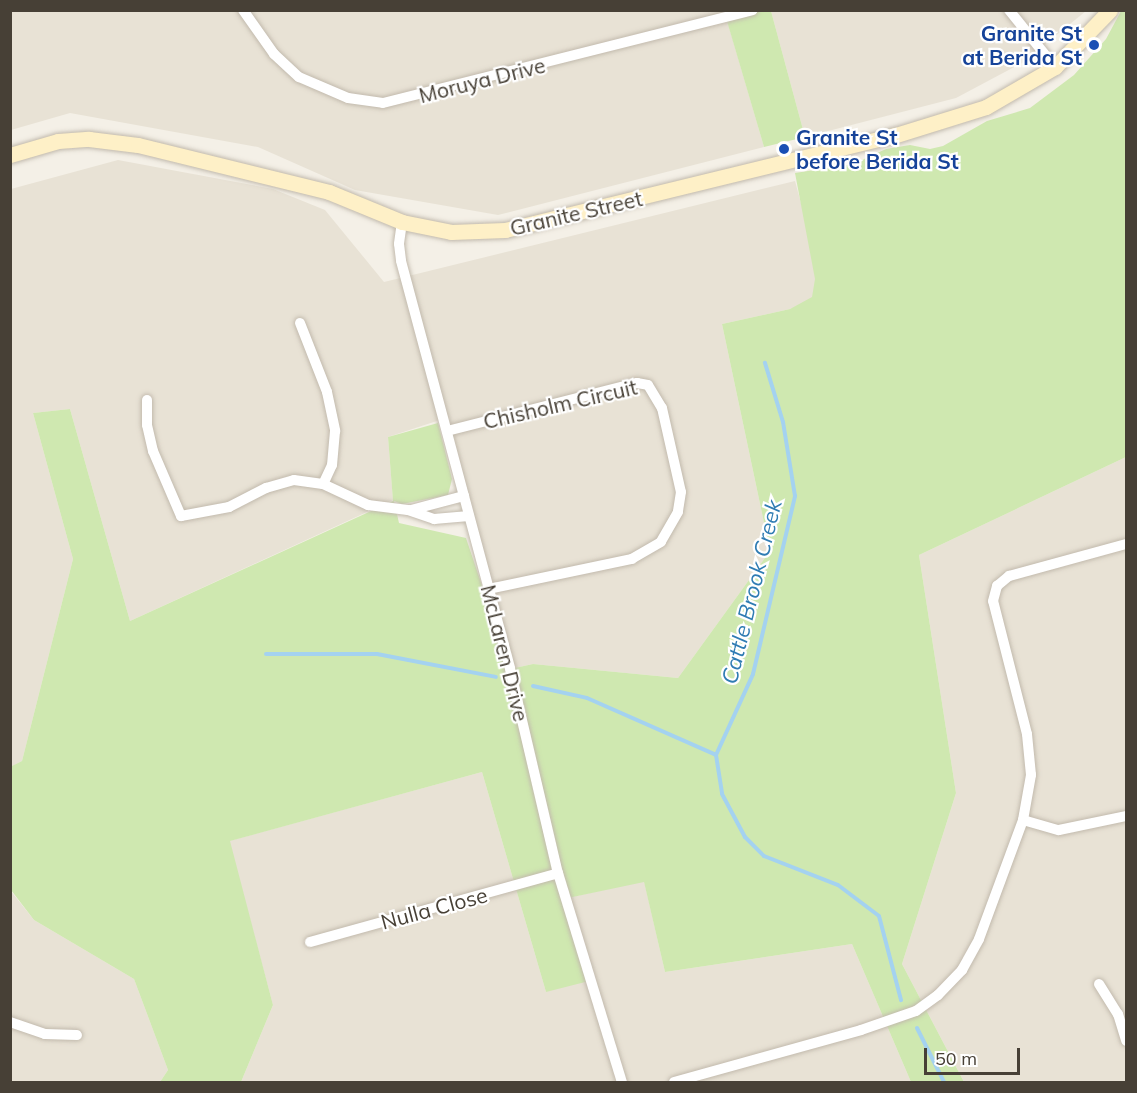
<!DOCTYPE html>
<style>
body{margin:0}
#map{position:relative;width:1137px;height:1093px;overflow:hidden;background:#f4f0e7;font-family:Mulish,sans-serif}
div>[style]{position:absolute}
.residential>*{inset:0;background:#e8e2d5}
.green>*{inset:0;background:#cfe8b0}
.stream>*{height:4px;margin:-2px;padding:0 2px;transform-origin:2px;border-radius:2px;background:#a4d2f0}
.roads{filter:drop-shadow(0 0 2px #c2baad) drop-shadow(0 0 2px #c2baad)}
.street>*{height:10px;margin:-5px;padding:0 5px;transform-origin:5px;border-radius:5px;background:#fff}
.secondary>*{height:15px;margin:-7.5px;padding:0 7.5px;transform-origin:7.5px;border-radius:7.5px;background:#fef0c7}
.dots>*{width:16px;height:16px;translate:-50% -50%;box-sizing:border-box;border:3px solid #fff;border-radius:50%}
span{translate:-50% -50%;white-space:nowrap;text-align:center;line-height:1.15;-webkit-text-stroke:4.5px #fff;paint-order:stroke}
.transit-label{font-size:21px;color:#164399;font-weight:700}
.right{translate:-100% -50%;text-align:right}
.left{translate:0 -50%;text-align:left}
.street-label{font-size:21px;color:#474036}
.water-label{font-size:22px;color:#2f7cb3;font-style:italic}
.frame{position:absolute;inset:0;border:12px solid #474036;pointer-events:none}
.scale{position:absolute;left:924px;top:1048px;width:96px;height:27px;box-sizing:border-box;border:3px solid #474036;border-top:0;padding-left:8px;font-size:18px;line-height:21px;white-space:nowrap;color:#474036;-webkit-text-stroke:4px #fff;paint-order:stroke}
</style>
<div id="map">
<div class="residential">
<i style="clip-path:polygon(724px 10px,764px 147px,498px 215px,355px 190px,258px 147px,70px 113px,11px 130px,11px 11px)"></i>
<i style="clip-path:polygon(771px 11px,1086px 11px,1022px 63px,956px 98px,805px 137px)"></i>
<i style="clip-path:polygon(118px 160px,273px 189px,325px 210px,384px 282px,795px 181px,826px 295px,790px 309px,722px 324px,770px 551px,678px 678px,533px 664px,510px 669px,449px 417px,388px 437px,393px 500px,130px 621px,70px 409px,33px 413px,73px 559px,22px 761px,11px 767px,11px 189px)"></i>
<i style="clip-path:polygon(1126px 457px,1126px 1082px,964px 1082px,902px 964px,956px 793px,919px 555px)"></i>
<i style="clip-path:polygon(482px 772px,546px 992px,567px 898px,644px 881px,665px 972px,852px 944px,911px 1082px,241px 1082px,273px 1005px,229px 841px)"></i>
<i style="clip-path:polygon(10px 890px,34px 920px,134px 979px,168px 1070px,160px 1082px,11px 1082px)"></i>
</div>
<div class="green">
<i style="clip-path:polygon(724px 11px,771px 11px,805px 137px,764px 147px)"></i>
<i style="clip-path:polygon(1121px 11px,1126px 11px,1126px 457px,919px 555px,956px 793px,902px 964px,964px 1082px,911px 1082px,852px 944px,665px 972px,644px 882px,568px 898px,593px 980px,546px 992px,482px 772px,230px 841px,273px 1005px,241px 1082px,160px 1082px,168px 1070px,134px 979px,34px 920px,11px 890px,10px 767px,22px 761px,73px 559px,33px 413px,70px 409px,130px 621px,393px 501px,388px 437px,438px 423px,452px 479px,448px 495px,402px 504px,394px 501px,399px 523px,466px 538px,510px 669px,533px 664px,678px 678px,770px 551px,722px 324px,790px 309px,812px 297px,815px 279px,795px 173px,853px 164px,886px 149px,910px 145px,930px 149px,943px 146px,987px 121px,1030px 108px,1074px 75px,1106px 39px)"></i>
</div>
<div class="stream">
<i style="left:266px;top:654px;width:111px"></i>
<i style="left:377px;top:654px;width:121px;rotate:10.9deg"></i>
<i style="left:533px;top:686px;width:55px;rotate:12.5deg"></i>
<i style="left:587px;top:698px;width:141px;rotate:23.8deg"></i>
<i style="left:716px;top:755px;width:39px;rotate:81deg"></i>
<i style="left:722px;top:794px;width:49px;rotate:61.9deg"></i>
<i style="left:745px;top:837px;width:27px;rotate:45deg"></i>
<i style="left:764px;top:856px;width:79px;rotate:21.4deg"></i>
<i style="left:838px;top:885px;width:51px;rotate:37.1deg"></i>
<i style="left:879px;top:916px;width:87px;rotate:75.3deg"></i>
<i style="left:716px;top:755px;width:89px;rotate:-65.4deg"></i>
<i style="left:753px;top:674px;width:183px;rotate:-76.7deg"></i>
<i style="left:795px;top:496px;width:75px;rotate:-99.2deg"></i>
<i style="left:783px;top:422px;width:62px;rotate:-107deg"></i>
<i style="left:917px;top:1028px;width:60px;rotate:63.4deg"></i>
</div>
<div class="roads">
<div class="street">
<i style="left:243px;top:10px;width:54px;rotate:54.8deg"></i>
<i style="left:274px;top:54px;width:34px;rotate:43deg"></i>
<i style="left:299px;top:77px;width:53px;rotate:23.2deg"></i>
<i style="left:348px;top:98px;width:35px;rotate:8deg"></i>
<i style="left:383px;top:103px;width:381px;rotate:-14.1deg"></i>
<i style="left:1009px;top:10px;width:73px;rotate:51.1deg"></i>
<i style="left:402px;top:222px;width:22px;rotate:98deg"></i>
<i style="left:399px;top:244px;width:17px;rotate:83deg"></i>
<i style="left:401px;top:261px;width:422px;rotate:75deg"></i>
<i style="left:510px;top:669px;width:210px;rotate:76.8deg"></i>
<i style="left:558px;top:873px;width:219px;rotate:73deg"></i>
<i style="left:300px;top:323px;width:74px;rotate:68.6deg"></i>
<i style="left:327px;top:392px;width:40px;rotate:78deg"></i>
<i style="left:335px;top:431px;width:34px;rotate:95deg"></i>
<i style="left:332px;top:465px;width:21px;rotate:115deg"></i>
<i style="left:147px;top:400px;width:25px;rotate:90deg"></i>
<i style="left:147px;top:425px;width:27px;rotate:77deg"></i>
<i style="left:153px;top:451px;width:71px;rotate:66.7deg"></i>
<i style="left:181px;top:516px;width:49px;rotate:-10.6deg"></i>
<i style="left:229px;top:507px;width:42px;rotate:-27.2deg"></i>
<i style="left:266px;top:488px;width:29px;rotate:-16deg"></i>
<i style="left:294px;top:480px;width:29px;rotate:8deg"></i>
<i style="left:323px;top:484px;width:50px;rotate:25deg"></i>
<i style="left:368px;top:505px;width:40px;rotate:7.1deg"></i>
<i style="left:408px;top:510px;width:28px;rotate:19deg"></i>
<i style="left:434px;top:519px;width:35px;rotate:-5deg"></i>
<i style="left:447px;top:431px;width:196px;rotate:-14.2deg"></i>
<i style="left:637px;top:383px;width:11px;rotate:10deg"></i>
<i style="left:648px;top:385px;width:27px;rotate:59deg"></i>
<i style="left:662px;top:408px;width:86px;rotate:77.3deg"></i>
<i style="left:681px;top:492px;width:20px;rotate:99deg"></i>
<i style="left:678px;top:512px;width:34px;rotate:120deg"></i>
<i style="left:661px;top:542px;width:34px;rotate:150deg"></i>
<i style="left:632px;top:559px;width:147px;rotate:168.2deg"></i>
<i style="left:411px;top:510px;width:55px;rotate:-14.8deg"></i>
<i style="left:1023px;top:820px;width:37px;rotate:16deg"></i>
<i style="left:1059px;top:830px;width:68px;rotate:-11.8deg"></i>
<i style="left:310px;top:942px;width:257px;rotate:-15.5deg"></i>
<i style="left:1099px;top:984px;width:36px;rotate:58deg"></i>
<i style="left:1118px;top:1014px;width:28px;rotate:73deg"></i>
<i style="left:10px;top:1022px;width:37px;rotate:19deg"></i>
<i style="left:45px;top:1034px;width:32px;rotate:2deg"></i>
<i style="left:674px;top:1082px;width:194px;rotate:-15.5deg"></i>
<i style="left:861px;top:1030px;width:58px;rotate:-19.1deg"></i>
<i style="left:916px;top:1011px;width:27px;rotate:-36deg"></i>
<i style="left:938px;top:995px;width:35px;rotate:-46deg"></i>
<i style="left:962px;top:970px;width:35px;rotate:-61deg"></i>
<i style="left:979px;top:939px;width:127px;rotate:-69.7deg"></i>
<i style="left:1023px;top:820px;width:46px;rotate:-79.9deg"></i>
<i style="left:1031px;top:775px;width:41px;rotate:-95.6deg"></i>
<i style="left:1027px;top:734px;width:137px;rotate:-104.3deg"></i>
<i style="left:993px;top:601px;width:16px;rotate:-75deg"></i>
<i style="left:997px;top:586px;width:16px;rotate:-40deg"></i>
<i style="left:1009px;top:576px;width:121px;rotate:-15.3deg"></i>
</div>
<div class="secondary">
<i style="left:10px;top:155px;width:50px;rotate:-16.3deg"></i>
<i style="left:58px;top:141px;width:31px;rotate:-4deg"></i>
<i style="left:89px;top:139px;width:49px;rotate:7deg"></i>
<i style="left:138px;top:145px;width:197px;rotate:13.8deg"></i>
<i style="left:329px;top:192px;width:79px;rotate:22.3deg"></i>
<i style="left:402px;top:222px;width:50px;rotate:11.5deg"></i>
<i style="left:451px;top:232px;width:54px;rotate:-2.1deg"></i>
<i style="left:505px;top:230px;width:402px;rotate:-13.7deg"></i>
<i style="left:896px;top:135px;width:94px;rotate:-17.3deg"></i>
<i style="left:986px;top:107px;width:80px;rotate:-30.1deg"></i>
<i style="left:1055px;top:67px;width:79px;rotate:-46deg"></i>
</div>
</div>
<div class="dots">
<i style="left:1094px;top:45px;background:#1a4fb4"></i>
<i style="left:784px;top:149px;background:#1a4fb4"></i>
</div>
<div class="transit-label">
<span class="right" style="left:1082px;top:45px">Granite St<br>at Berida St</span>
<span class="left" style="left:796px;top:149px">Granite St<br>before Berida St</span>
</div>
<div class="street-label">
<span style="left:482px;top:80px;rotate:-14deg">Moruya Drive</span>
<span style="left:576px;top:213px;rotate:-13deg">Granite Street</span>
<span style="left:560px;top:404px;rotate:-13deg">Chisholm Circuit</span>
<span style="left:505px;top:653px;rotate:76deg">McLaren Drive</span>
<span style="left:434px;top:908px;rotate:-15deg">Nulla Close</span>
</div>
<div class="water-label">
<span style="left:752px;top:592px;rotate:-76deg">Cattle Brook Creek</span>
</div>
<div class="frame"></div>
<div class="scale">50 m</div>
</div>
